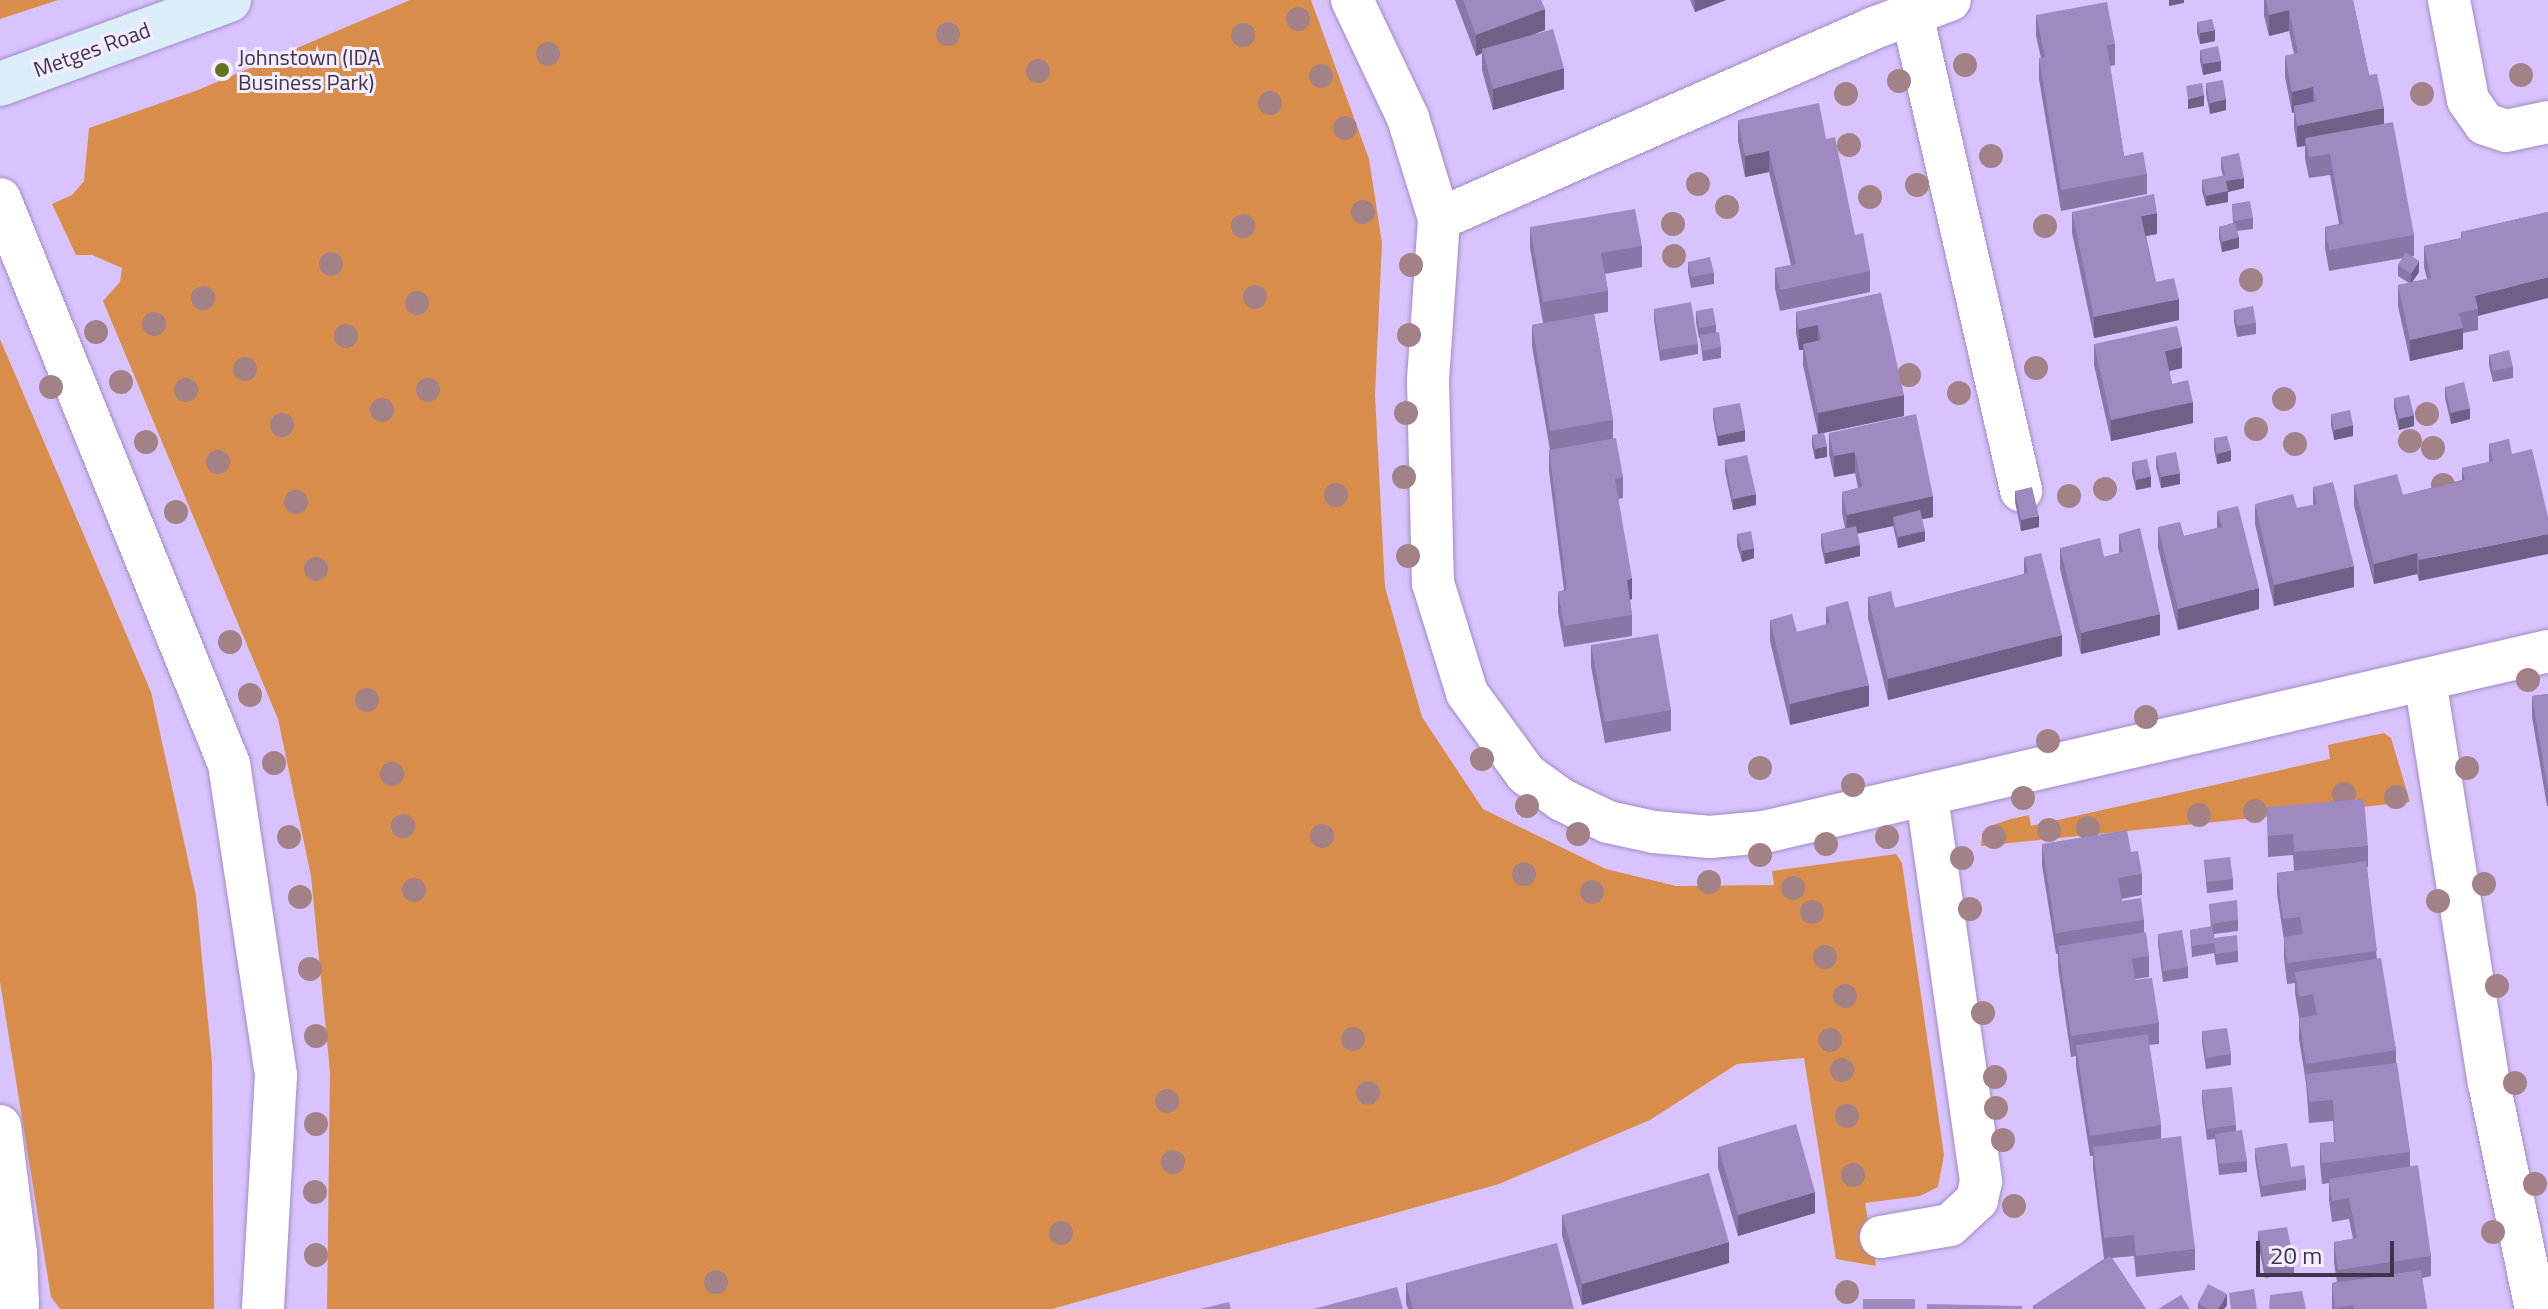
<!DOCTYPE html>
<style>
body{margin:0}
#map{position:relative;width:2548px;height:1309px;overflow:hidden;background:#d9c3fe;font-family:"Titillium Web",sans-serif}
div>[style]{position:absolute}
.green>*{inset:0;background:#d88e4a}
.roads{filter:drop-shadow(0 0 2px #a28dc5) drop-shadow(0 0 2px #a28dc5)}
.street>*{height:42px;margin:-21px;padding:0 21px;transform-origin:21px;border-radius:21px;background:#fff}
.secondary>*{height:44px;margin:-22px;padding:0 22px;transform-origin:22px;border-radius:22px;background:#dcedfa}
.trees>*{width:24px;height:24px;margin:-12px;border-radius:50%;background:#a38287}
.wall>*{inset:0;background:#8876a6}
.shaded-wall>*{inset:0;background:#6f6087}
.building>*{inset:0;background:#9e89c1}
.dots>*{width:22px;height:22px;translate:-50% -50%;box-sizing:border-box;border:4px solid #f3edff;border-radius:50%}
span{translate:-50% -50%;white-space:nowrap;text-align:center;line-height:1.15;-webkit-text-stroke:6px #f3edff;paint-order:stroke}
.street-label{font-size:22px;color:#3e354d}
.poi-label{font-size:22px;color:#3e354d}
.left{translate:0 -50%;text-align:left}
.scale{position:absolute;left:2256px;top:1241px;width:138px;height:36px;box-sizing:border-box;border:4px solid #3e354d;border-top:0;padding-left:10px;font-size:24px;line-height:28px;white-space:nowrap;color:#3e354d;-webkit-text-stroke:6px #f3edff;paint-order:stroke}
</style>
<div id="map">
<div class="green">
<i style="clip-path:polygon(0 0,58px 0,0 19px)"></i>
<i style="clip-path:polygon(410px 0,1311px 0,1369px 159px,1382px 243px,1375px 395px,1385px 587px,1422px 717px,1483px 809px,1606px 869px,1676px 886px,1774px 885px,1772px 871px,1896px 854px,1902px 863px,1944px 1155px,1938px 1187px,1920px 1196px,1865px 1203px,1876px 1266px,1836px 1259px,1804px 1058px,1737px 1064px,1650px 1120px,1499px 1184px,1052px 1309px,327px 1309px,330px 1072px,311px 876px,278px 719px,103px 301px,120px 282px,122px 268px,92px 255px,76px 255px,52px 204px,72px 195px,84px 181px,89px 128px,198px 90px)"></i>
<i style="clip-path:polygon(0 339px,151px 692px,196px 896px,212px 1062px,214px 1309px,60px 1309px,51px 1297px,0 982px)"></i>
<i style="clip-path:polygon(2384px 733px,2391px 738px,2410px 802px,1981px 846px,1982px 834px,1990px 826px,2011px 819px,2029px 815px,2031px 826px,2330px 759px,2328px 745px)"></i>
</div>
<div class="roads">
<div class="street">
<i style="left:1352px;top:0;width:131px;rotate:64.6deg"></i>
<i style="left:1408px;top:118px;width:106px;rotate:72.9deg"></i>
<i style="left:1439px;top:219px;width:162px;rotate:93.9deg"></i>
<i style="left:1428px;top:381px;width:202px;rotate:88.6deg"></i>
<i style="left:1433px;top:583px;width:115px;rotate:72.8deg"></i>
<i style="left:1467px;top:693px;width:100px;rotate:53.9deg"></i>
<i style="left:1526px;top:774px;width:44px;rotate:35.8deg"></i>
<i style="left:1562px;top:800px;width:51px;rotate:25.6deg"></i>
<i style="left:1608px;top:822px;width:47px;rotate:12.3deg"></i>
<i style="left:1654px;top:832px;width:56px;rotate:5.1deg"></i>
<i style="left:1710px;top:837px;width:54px;rotate:-5.3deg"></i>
<i style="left:1764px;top:832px;width:805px;rotate:-13deg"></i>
<i style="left:2449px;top:0;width:102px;rotate:79.2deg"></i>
<i style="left:2468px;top:100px;width:29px;rotate:55deg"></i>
<i style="left:2485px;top:124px;width:22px;rotate:18deg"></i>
<i style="left:2506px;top:131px;width:43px;rotate:-12.1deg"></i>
<i style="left:1912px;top:14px;width:489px;rotate:77.1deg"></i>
<i style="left:0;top:199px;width:610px;rotate:67.94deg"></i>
<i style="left:229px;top:764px;width:315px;rotate:81.4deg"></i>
<i style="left:276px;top:1075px;width:234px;rotate:93.2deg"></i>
<i style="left:1439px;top:219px;width:472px;rotate:-23.7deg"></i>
<i style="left:1871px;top:29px;width:84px;rotate:-20.2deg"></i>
<i style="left:2425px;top:680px;width:408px;rotate:81deg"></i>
<i style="left:2489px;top:1083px;width:231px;rotate:78.3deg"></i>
<i style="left:0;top:1126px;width:128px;rotate:82.8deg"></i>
<i style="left:16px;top:1253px;width:51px;rotate:87.8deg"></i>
<i style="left:18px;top:1304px;width:8px;rotate:140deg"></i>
<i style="left:1881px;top:1237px;width:70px;rotate:-9.9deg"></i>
<i style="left:1950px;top:1225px;width:37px;rotate:-43deg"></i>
<i style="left:1977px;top:1200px;width:19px;rotate:-78deg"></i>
<i style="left:1981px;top:1181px;width:388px;rotate:-98deg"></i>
</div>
<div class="secondary">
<i style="left:0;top:84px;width:244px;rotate:-20.1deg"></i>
</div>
</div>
<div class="trees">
<i style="left:1298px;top:19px"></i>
<i style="left:948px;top:34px"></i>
<i style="left:1243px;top:35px"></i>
<i style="left:548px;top:54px"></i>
<i style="left:1965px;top:65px"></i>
<i style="left:1038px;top:71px"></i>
<i style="left:2521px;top:75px"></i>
<i style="left:1321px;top:76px"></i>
<i style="left:1899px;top:81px"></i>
<i style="left:1846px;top:94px"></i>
<i style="left:2422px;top:94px"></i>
<i style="left:1270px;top:103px"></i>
<i style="left:1345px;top:128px"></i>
<i style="left:1849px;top:145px"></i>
<i style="left:1991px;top:156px"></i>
<i style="left:1698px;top:184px"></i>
<i style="left:1917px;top:185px"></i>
<i style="left:1870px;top:197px"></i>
<i style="left:1727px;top:207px"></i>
<i style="left:1363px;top:212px"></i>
<i style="left:1673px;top:224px"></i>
<i style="left:1243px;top:226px"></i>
<i style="left:2045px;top:226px"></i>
<i style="left:1674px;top:256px"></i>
<i style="left:331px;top:264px"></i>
<i style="left:1411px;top:265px"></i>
<i style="left:2251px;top:280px"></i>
<i style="left:1255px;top:297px"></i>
<i style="left:203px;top:298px"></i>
<i style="left:417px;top:303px"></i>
<i style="left:154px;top:324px"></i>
<i style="left:96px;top:332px"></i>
<i style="left:1409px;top:335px"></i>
<i style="left:346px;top:336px"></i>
<i style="left:2036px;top:368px"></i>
<i style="left:245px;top:369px"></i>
<i style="left:1909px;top:375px"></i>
<i style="left:121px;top:382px"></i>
<i style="left:51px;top:387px"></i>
<i style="left:186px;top:390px"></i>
<i style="left:428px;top:390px"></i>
<i style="left:1959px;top:393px"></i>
<i style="left:2284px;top:399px"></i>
<i style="left:382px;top:410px"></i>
<i style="left:1406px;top:413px"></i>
<i style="left:2427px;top:414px"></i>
<i style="left:282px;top:425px"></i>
<i style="left:2256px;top:429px"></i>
<i style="left:2410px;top:441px"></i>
<i style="left:146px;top:442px"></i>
<i style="left:2295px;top:444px"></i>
<i style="left:2433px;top:448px"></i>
<i style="left:218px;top:462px"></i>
<i style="left:1404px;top:477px"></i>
<i style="left:2443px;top:485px"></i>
<i style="left:2105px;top:489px"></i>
<i style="left:1336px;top:495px"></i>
<i style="left:2069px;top:496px"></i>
<i style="left:296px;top:502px"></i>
<i style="left:176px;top:512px"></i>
<i style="left:1408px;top:556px"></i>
<i style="left:316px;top:569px"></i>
<i style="left:230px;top:642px"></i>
<i style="left:2528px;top:680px"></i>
<i style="left:250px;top:695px"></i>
<i style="left:367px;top:700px"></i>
<i style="left:2146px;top:717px"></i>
<i style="left:2048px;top:741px"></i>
<i style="left:1482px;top:759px"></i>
<i style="left:274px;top:763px"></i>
<i style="left:1760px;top:768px"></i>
<i style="left:2467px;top:768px"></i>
<i style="left:392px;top:774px"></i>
<i style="left:1853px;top:785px"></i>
<i style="left:2344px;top:794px"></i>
<i style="left:2396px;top:797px"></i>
<i style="left:2023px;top:798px"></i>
<i style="left:1527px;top:806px"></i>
<i style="left:2255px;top:811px"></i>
<i style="left:2199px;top:815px"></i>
<i style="left:403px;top:826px"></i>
<i style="left:2088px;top:828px"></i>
<i style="left:2049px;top:830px"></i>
<i style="left:1578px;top:834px"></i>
<i style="left:1322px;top:836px"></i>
<i style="left:289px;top:837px"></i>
<i style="left:1887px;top:837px"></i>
<i style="left:1994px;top:837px"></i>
<i style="left:1826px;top:844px"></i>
<i style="left:1760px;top:855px"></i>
<i style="left:1962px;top:858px"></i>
<i style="left:1524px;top:874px"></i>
<i style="left:1709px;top:882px"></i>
<i style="left:2484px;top:884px"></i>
<i style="left:1793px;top:888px"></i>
<i style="left:414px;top:890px"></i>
<i style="left:1592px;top:892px"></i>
<i style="left:300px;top:897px"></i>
<i style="left:2438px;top:901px"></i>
<i style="left:1970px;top:909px"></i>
<i style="left:1812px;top:912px"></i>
<i style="left:1825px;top:957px"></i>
<i style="left:310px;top:969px"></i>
<i style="left:2497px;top:986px"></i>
<i style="left:1845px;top:996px"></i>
<i style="left:1983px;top:1013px"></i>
<i style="left:316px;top:1036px"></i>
<i style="left:1353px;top:1039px"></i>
<i style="left:1830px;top:1040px"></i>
<i style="left:1842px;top:1070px"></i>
<i style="left:1995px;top:1077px"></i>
<i style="left:2515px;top:1083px"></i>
<i style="left:1368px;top:1093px"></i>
<i style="left:1167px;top:1101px"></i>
<i style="left:1996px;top:1108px"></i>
<i style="left:1847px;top:1116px"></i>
<i style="left:316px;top:1124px"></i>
<i style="left:2003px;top:1140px"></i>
<i style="left:1173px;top:1162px"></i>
<i style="left:1853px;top:1175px"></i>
<i style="left:2535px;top:1184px"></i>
<i style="left:315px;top:1192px"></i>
<i style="left:2014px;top:1206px"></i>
<i style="left:2493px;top:1232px"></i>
<i style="left:1061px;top:1233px"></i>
<i style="left:316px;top:1255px"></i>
<i style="left:716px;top:1282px"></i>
<i style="left:1847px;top:1292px"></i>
</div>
<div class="wall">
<i style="clip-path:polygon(1455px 0,1541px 0,1545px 30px,1536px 33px,1564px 89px,1493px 110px,1482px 70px,1482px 53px,1476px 56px)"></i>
<i style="clip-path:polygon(1690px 0,1726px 0,1695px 12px)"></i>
<i style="clip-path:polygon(2264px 0,2353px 0,2369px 75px,2384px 123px,2414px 235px,2414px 256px,2411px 256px,2419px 272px,2412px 282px,2427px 279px,2424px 267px,2424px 246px,2461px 238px,2461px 232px,2548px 212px,2478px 316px,2478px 330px,2463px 333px,2463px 349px,2410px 361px,2398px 306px,2398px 285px,2409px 283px,2398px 276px,2398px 265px,2403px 258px,2329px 271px,2325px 248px,2325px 227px,2339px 224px,2330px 175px,2309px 178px,2305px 159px,2305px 146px,2297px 147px,2294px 127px,2294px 112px,2292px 113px,2285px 77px,2285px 56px,2294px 54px,2289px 31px,2269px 36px,2264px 16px)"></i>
<i style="clip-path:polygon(2036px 15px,2115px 44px,2115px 65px,2110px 66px,2124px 156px,2147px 174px,2147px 194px,2061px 211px,2039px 79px,2039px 58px,2041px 58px,2036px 36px)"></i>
<i style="clip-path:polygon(2197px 22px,2215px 41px,2200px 44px,2197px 33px)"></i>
<i style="clip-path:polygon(2200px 50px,2221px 71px,2203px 75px,2200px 61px)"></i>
<i style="clip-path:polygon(2206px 83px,2226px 110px,2210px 114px,2206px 94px)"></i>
<i style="clip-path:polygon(1738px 120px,1826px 139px,1855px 235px,1870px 271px,1870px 292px,1780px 311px,1775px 289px,1775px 268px,1791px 265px,1769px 172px,1745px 177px,1738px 141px)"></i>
<i style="clip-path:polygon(2221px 157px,2244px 188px,2228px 192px,2228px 202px,2206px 206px,2202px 191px,2202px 180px,2223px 176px,2221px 168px)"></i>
<i style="clip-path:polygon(2232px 204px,2253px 218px,2253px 229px,2237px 231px,2239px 248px,2222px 252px,2219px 238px,2219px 227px,2233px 223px)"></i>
<i style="clip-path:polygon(2072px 212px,2157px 234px,2146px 236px,2156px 282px,2179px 320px,2094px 338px,2072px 233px)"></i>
<i style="clip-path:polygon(1530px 227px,1642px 246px,1642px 267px,1605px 274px,1608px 291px,1608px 312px,1594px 314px,1613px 420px,1613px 439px,1623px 477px,1623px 498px,1618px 499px,1632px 599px,1630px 600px,1632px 615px,1632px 636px,1564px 647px,1558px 612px,1558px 592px,1564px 590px,1549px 471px,1549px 450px,1550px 450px,1532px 346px,1532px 325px,1543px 323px,1530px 248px)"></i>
<i style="clip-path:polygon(1688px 262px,1714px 273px,1714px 284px,1691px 288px,1688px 272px)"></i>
<i style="clip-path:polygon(1881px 293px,1904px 416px,1818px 434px,1803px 365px,1803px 350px,1799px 350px,1796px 333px,1796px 312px)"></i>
<i style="clip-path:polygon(1654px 309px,1698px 344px,1698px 354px,1660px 361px,1654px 320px)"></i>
<i style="clip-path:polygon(2234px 310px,2256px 323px,2256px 334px,2237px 337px,2234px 321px)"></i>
<i style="clip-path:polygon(1696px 311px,1716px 325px,1716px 332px,1721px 347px,1721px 358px,1703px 361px,1700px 338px,1699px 338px,1696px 322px)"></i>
<i style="clip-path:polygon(2094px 344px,2182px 368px,2169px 371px,2172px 384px,2193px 423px,2111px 441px,2094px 365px)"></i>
<i style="clip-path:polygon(2489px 355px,2513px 367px,2513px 378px,2493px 382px,2489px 365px)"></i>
<i style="clip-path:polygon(2445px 387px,2470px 419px,2451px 424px,2445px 398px)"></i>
<i style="clip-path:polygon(2394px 398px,2414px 426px,2399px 430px,2394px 409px)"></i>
<i style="clip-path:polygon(1713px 408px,1745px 441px,1718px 446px,1713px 418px)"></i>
<i style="clip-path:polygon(2331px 414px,2353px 436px,2334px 440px,2331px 425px)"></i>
<i style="clip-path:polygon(1829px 433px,1933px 517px,1922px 519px,1925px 541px,1898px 548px,1893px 526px,1857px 533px,1860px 556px,1825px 564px,1821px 545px,1821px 534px,1845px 528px,1842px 513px,1842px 492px,1858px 488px,1855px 473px,1834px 477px,1829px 454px)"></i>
<i style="clip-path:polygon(1812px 435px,1827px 457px,1815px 459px,1812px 446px)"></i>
<i style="clip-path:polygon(2214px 438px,2231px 461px,2217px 464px,2214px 449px)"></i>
<i style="clip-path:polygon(2509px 439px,2419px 581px,2417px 574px,2374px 584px,2354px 506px,2354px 485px,2403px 495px,2462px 480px,2462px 468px,2489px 462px,2489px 444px)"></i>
<i style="clip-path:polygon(2156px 456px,2180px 484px,2161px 488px,2156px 467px)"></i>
<i style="clip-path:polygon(1725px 460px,1756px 505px,1733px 510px,1725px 471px)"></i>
<i style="clip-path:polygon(2132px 462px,2151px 487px,2136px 490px,2132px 473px)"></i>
<i style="clip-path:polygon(2313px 487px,2354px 587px,2274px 606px,2255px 524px,2255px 504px,2297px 508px,2313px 505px)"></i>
<i style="clip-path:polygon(2015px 491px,2039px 527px,2021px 531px,2015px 502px)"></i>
<i style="clip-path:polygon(2217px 511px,2259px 609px,2178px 630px,2158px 548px,2158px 527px,2184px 536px,2217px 528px)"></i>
<i style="clip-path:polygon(1737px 534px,1754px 558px,1742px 562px,1737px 545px)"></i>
<i style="clip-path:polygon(2119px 534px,2160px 635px,2081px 654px,2060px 569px,2060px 548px,2104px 557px,2119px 553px)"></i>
<i style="clip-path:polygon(2024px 557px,2062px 656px,1888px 700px,1868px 618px,1868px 597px,1895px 608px,2024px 574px)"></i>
<i style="clip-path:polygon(1826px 607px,1869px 706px,1790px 725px,1770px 641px,1770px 620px,1797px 632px,1826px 625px)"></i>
<i style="clip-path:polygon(1591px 645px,1671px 710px,1671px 731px,1605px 743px,1591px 666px)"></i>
<i style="clip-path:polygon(2548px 694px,2548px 806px,2547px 806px,2532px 717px,2532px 696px)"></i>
<i style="clip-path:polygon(2267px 807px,2368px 846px,2368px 867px,2367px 867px,2377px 959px,2396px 1050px,2396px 1064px,2410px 1152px,2410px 1166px,2431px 1256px,2431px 1276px,2422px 1278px,2427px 1309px,2332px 1309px,2332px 1283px,2337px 1282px,2334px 1263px,2334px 1242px,2353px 1239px,2349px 1219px,2332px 1222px,2329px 1200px,2329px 1183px,2322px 1184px,2320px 1164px,2320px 1143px,2334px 1142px,2333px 1121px,2309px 1123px,2306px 1083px,2299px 1039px,2299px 1018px,2295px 993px,2295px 983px,2287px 984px,2284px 958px,2284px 940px,2277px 894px,2277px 873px,2294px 871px,2293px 855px,2268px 857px)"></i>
<i style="clip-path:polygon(2042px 844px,2131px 852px,2142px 874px,2142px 895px,2121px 899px,2122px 901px,2144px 920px,2144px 932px,2149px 956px,2149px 977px,2135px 979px,2159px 1023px,2159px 1044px,2149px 1045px,2161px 1125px,2161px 1138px,2195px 1249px,2195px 1270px,2136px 1277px,2134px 1256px,2112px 1258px,2146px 1309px,2033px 1309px,2033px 1306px,2104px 1259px,2093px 1168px,2093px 1156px,2090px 1156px,2076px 1066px,2076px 1056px,2071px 1057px,2058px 967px,2058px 954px,2056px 954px,2042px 865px)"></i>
<i style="clip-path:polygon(2204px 860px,2233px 879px,2233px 890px,2207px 893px)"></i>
<i style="clip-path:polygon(2209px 904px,2238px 920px,2238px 931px,2214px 934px,2214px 938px,2238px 951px,2238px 962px,2216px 965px,2214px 953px,2192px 957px,2190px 930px,2211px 927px)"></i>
<i style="clip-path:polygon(2158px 934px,2188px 967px,2188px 978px,2163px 982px,2158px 944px)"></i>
<i style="clip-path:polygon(2202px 1031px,2231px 1054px,2231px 1065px,2206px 1069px,2202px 1042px)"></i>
<i style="clip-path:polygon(2202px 1090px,2236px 1125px,2236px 1131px,2247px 1161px,2247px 1172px,2219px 1175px,2215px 1139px,2207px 1140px,2202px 1101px)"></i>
<i style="clip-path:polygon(1718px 1147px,1815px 1213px,1738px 1236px,1718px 1168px)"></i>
<i style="clip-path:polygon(2255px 1148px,2291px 1167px,2306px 1179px,2306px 1190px,2261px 1197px,2255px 1159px)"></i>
<i style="clip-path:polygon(1562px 1215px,1729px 1263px,1582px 1305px,1562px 1236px)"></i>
<i style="clip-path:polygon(2258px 1231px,2294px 1262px,2294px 1273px,2265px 1278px,2258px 1242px)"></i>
<i style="clip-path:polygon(1406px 1283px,1574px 1309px,1408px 1309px,1406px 1304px)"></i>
<i style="clip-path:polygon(2198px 1303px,2227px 1305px,2224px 1309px,2198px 1309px)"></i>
</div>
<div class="shaded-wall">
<i style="clip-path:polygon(1695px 0,1726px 0,1695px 12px)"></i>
<i style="clip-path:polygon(2169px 0,2184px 0,2184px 3px,2169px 6px)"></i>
<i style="clip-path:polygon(1545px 9px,1545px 30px,1483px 53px,1482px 49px,1482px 53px,1476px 56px,1476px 35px)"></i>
<i style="clip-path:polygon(2289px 10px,2289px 31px,2269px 36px,2269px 15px)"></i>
<i style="clip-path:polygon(2215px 30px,2215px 41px,2200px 44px,2200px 33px)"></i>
<i style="clip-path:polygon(2221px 61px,2221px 71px,2203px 75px,2203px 64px)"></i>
<i style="clip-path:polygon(1564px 68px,1564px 89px,1493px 110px,1493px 89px)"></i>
<i style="clip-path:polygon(2313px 87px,2313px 108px,2294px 106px,2294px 112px,2292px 113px,2292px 92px)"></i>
<i style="clip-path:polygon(2204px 95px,2204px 106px,2188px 109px,2188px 99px)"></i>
<i style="clip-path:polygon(2226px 99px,2226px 110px,2210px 114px,2210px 103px)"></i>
<i style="clip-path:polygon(2384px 108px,2384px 129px,2305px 138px,2305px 146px,2297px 147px,2297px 126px)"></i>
<i style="clip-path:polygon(1769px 151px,1769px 172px,1745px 177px,1745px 156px)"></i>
<i style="clip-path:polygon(2244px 178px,2244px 188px,2228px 192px,2228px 202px,2206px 206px,2206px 196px,2226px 181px)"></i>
<i style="clip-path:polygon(2157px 213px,2157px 234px,2141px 237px,2141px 216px)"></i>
<i style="clip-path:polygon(2239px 237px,2239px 248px,2222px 252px,2222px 242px)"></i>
<i style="clip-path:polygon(2419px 261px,2419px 272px,2411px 284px,2411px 274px)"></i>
<i style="clip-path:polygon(2548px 277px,2548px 298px,2478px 316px,2478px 309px,2475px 296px)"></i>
<i style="clip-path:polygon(2179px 299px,2179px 320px,2094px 338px,2094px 317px)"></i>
<i style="clip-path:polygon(1818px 325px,1818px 346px,1803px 344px,1803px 350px,1799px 350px,1799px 329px)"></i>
<i style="clip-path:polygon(2463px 328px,2463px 349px,2410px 361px,2410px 340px)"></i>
<i style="clip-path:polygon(2182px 347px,2182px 368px,2165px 372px,2165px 351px)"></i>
<i style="clip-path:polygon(1904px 395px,1904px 416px,1818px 434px,1818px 413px)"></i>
<i style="clip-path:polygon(2193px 402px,2193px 423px,2111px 441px,2111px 420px)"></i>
<i style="clip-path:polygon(2470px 408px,2470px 419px,2451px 424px,2451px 413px)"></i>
<i style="clip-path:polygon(2414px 415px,2414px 426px,2399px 430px,2399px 419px)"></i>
<i style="clip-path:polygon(2353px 425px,2353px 436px,2334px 440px,2334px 430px)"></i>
<i style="clip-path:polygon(1745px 430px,1745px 441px,1718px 446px,1718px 436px)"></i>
<i style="clip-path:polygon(1827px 446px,1827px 457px,1815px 459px,1815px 449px)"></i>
<i style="clip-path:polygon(2231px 450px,2231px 461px,2217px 464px,2217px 454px)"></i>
<i style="clip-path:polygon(1855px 452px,1855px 473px,1834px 477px,1834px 456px)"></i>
<i style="clip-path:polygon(2180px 473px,2180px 484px,2161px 488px,2161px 477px)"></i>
<i style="clip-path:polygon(2151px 476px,2151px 487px,2136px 490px,2136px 480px)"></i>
<i style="clip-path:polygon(1756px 494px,1756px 505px,1733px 510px,1733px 499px)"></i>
<i style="clip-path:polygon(1933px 496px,1933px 517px,1895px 525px,1893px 517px,1893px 526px,1847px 536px,1847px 515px)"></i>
<i style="clip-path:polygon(2039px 516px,2039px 527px,2021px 531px,2021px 520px)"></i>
<i style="clip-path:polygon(1925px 531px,1925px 541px,1898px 548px,1898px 537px)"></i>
<i style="clip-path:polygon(2548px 534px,2548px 554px,2419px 581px,2419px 560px)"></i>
<i style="clip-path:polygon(1860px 545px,1860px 556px,1825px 564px,1825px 553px)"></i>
<i style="clip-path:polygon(1754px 548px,1754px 558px,1742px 562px,1742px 551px)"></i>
<i style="clip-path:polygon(2417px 553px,2417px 574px,2374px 584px,2374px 564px)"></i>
<i style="clip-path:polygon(2354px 566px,2354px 587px,2274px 606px,2274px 585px)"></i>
<i style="clip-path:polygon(1632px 578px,1632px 599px,1627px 601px,1627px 580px)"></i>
<i style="clip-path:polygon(2259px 588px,2259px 609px,2178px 630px,2178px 609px)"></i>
<i style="clip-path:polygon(2160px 614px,2160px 635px,2081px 654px,2081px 633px)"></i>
<i style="clip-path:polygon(2062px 635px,2062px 656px,1888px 700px,1888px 679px)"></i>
<i style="clip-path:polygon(1869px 685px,1869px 706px,1790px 725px,1790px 704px)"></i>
<i style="clip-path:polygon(1815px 1192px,1815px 1213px,1738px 1236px,1738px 1215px)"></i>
<i style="clip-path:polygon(1729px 1242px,1729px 1263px,1582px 1305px,1582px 1284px)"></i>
<i style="clip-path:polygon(2227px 1294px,2227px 1305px,2224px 1309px,2218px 1309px)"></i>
</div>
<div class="building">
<i style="clip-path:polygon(1463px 0,1541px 0,1545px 9px,1476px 35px)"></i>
<i style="clip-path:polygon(2266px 0,2353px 0,2369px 75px,2377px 74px,2384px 108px,2297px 126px,2294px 106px,2316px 101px,2313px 87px,2292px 92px,2285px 56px,2298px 53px,2289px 10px,2269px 15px)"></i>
<i style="clip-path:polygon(2107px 2px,2115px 44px,2107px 45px,2124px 156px,2143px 152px,2147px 174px,2061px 190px,2039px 58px,2045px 57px,2036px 15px)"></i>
<i style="clip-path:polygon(2212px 19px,2215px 30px,2200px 33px,2197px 22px)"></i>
<i style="clip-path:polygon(1553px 29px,1564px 68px,1493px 89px,1482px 49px)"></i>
<i style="clip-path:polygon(2218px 46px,2221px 61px,2203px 64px,2200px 50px)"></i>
<i style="clip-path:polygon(2223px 80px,2226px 99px,2210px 103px,2206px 83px)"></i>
<i style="clip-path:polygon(2202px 83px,2204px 95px,2188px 99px,2186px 86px)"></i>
<i style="clip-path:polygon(1819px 103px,1826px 139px,1835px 137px,1855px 235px,1863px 233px,1870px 271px,1780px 290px,1775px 268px,1796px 264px,1769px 151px,1745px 156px,1738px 120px)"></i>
<i style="clip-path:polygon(2393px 122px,2414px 235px,2329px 250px,2325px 227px,2343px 224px,2330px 154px,2309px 157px,2305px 138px)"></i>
<i style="clip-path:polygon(2239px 153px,2244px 178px,2226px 181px,2228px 191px,2206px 196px,2202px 180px,2225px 175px,2221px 157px)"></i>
<i style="clip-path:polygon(2154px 194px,2157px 213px,2141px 216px,2152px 267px,2156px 282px,2174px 278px,2179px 299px,2094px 317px,2072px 212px)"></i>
<i style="clip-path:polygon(2250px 201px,2253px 218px,2234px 221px,2232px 204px)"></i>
<i style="clip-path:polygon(1635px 209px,1642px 246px,1601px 253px,1608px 291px,1543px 302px,1530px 227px)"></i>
<i style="clip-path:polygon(2548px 212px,2548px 277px,2475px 296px,2478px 309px,2459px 313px,2463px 328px,2410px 340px,2398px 285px,2431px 278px,2424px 246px,2463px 238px,2461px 232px)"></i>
<i style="clip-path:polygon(2235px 223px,2239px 237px,2222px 242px,2219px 227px)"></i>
<i style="clip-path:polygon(2406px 252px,2419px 261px,2411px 274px,2398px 265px)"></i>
<i style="clip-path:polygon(1710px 257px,1714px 273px,1691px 277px,1688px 262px)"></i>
<i style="clip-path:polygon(1881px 293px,1904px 395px,1818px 413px,1803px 344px,1821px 340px,1818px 325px,1799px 329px,1796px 312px)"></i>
<i style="clip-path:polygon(1691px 302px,1698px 344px,1660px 350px,1654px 309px)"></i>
<i style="clip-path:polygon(2253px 306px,2256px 323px,2237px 326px,2234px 310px)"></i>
<i style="clip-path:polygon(1713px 308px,1716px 325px,1699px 328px,1696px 311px)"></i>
<i style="clip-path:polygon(1594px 314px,1613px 420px,1550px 431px,1532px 325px)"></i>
<i style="clip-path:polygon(2177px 326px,2182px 347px,2165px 351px,2172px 384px,2188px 380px,2193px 402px,2111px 420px,2094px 344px)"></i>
<i style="clip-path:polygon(1719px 332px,1721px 347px,1703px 351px,1700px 335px)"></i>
<i style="clip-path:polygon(2509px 350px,2513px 367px,2493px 371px,2489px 355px)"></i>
<i style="clip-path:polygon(2464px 382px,2470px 408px,2451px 413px,2445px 387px)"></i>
<i style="clip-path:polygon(2409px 395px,2414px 415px,2399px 419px,2394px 398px)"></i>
<i style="clip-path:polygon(1740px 403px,1745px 430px,1718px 436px,1713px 408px)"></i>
<i style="clip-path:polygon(2350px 410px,2353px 425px,2334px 430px,2331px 414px)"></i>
<i style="clip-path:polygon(1916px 414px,1933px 496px,1847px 515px,1842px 492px,1862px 487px,1855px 452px,1834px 456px,1829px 433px)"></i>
<i style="clip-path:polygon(1824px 433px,1827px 446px,1815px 449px,1812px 435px)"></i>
<i style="clip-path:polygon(2227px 436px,2231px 450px,2217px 454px,2214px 438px)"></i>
<i style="clip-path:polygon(1616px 438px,1623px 477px,1615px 479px,1632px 578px,1627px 580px,1632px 615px,1564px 626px,1558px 592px,1567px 590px,1549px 450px)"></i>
<i style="clip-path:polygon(2509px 439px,2512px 454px,2532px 449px,2548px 517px,2548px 534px,2419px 560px,2417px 553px,2374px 564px,2354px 485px,2397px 474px,2403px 495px,2465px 480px,2462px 468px,2493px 461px,2489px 444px)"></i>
<i style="clip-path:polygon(2176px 452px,2180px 473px,2161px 477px,2156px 456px)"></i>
<i style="clip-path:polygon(1747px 455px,1756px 494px,1733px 499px,1725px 460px)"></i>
<i style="clip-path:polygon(2147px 459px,2151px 476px,2136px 480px,2132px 462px)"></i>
<i style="clip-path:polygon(2333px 482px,2354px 566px,2274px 585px,2255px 504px,2293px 494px,2297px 508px,2317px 504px,2313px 487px)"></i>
<i style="clip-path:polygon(2032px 487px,2039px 516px,2021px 520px,2015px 491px)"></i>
<i style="clip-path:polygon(2238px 506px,2259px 588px,2178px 609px,2158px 527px,2180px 522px,2184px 536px,2222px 527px,2217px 511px)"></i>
<i style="clip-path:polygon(1920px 510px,1925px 531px,1898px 537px,1893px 517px)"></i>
<i style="clip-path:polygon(1856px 526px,1860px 545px,1825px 553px,1821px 534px)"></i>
<i style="clip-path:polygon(2140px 528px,2160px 614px,2081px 633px,2060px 548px,2100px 538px,2104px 557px,2123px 552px,2119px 534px)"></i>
<i style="clip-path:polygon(1751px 531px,1754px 548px,1742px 551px,1737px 534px)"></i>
<i style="clip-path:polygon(2041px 553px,2062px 635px,1888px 679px,1868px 597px,1891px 591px,1895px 608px,2028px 573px,2024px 557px)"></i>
<i style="clip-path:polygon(1848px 601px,1869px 685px,1790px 704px,1770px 620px,1792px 614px,1797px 632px,1830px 623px,1826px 607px)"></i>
<i style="clip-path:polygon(1658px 634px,1671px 710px,1605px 722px,1591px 645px)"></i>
<i style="clip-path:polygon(2548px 694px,2548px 785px,2547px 785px,2532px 696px)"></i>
<i style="clip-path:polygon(2364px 799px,2368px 846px,2294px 852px,2293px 834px,2268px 836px,2267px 807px)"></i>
<i style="clip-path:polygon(2127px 830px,2131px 852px,2138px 851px,2142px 874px,2118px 878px,2122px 901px,2141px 898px,2144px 920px,2056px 933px,2042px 844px)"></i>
<i style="clip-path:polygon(2230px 857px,2233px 879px,2207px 882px,2204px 860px)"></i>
<i style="clip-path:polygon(2366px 861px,2377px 951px,2287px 963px,2284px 937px,2303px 934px,2300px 917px,2283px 919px,2277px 873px)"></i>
<i style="clip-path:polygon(2237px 900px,2238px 920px,2212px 924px,2209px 904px)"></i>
<i style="clip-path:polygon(2212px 926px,2214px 938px,2237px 935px,2238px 951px,2216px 954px,2214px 943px,2192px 946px,2190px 930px)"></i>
<i style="clip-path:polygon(2182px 930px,2188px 967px,2163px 971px,2158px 934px)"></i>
<i style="clip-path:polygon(2146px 932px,2149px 956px,2132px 959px,2135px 980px,2152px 978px,2159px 1023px,2071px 1036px,2058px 946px)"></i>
<i style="clip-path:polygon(2381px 958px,2396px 1050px,2306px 1064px,2299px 1018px,2317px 1015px,2313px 994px,2299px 997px,2295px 972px)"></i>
<i style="clip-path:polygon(2227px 1028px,2231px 1054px,2206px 1058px,2202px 1031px)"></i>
<i style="clip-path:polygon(2148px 1034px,2161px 1125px,2090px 1136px,2076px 1045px)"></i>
<i style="clip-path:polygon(2397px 1063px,2410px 1152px,2322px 1163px,2320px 1143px,2335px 1142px,2333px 1100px,2309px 1102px,2306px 1074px)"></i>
<i style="clip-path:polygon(2232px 1087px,2236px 1125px,2207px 1129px,2202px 1090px)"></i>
<i style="clip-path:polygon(1796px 1124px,1815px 1192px,1738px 1215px,1718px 1147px)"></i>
<i style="clip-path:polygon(2242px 1130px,2247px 1161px,2219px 1164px,2215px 1134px)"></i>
<i style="clip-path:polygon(2181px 1136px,2195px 1249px,2136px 1256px,2134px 1235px,2104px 1238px,2093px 1147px)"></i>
<i style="clip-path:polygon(2287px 1143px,2291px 1167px,2304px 1165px,2306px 1179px,2261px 1186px,2255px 1148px)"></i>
<i style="clip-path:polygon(2418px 1165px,2431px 1256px,2338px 1270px,2334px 1242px,2357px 1238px,2349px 1198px,2332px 1201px,2329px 1179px)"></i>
<i style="clip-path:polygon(1709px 1173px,1729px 1242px,1582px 1284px,1562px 1215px)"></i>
<i style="clip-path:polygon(2287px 1227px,2294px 1262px,2265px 1267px,2258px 1231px)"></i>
<i style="clip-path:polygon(1557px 1243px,1574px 1309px,1413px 1309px,1406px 1283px)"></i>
<i style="clip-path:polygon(2110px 1256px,2146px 1309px,2035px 1309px,2033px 1306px)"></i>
<i style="clip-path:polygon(2421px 1270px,2427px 1309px,2354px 1309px,2353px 1305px,2335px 1308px,2332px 1283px)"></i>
<i style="clip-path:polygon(2208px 1284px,2227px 1294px,2218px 1309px,2208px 1309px,2198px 1303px)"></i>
<i style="clip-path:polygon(1397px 1287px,1403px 1309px,1313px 1309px)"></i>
<i style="clip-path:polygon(2254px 1289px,2257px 1309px,2231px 1309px,2229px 1293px)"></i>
<i style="clip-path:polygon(2302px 1291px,2306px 1309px,2269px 1309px,2270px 1295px)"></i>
<i style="clip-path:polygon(2181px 1295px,2190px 1309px,2158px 1309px)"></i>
<i style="clip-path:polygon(1863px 1299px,1915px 1299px,1915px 1309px,1863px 1309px)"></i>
<i style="clip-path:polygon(1229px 1302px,1231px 1309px,1200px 1309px)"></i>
<i style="clip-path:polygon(1927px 1304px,2022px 1306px,2022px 1309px,1927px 1309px)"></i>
</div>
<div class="dots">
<i style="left:222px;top:70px;background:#627423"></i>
</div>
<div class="street-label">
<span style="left:92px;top:50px;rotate:-20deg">Metges Road</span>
</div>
<div class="poi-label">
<span class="left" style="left:238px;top:70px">Johnstown (IDA<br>Business Park)</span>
</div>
<div class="scale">20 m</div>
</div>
